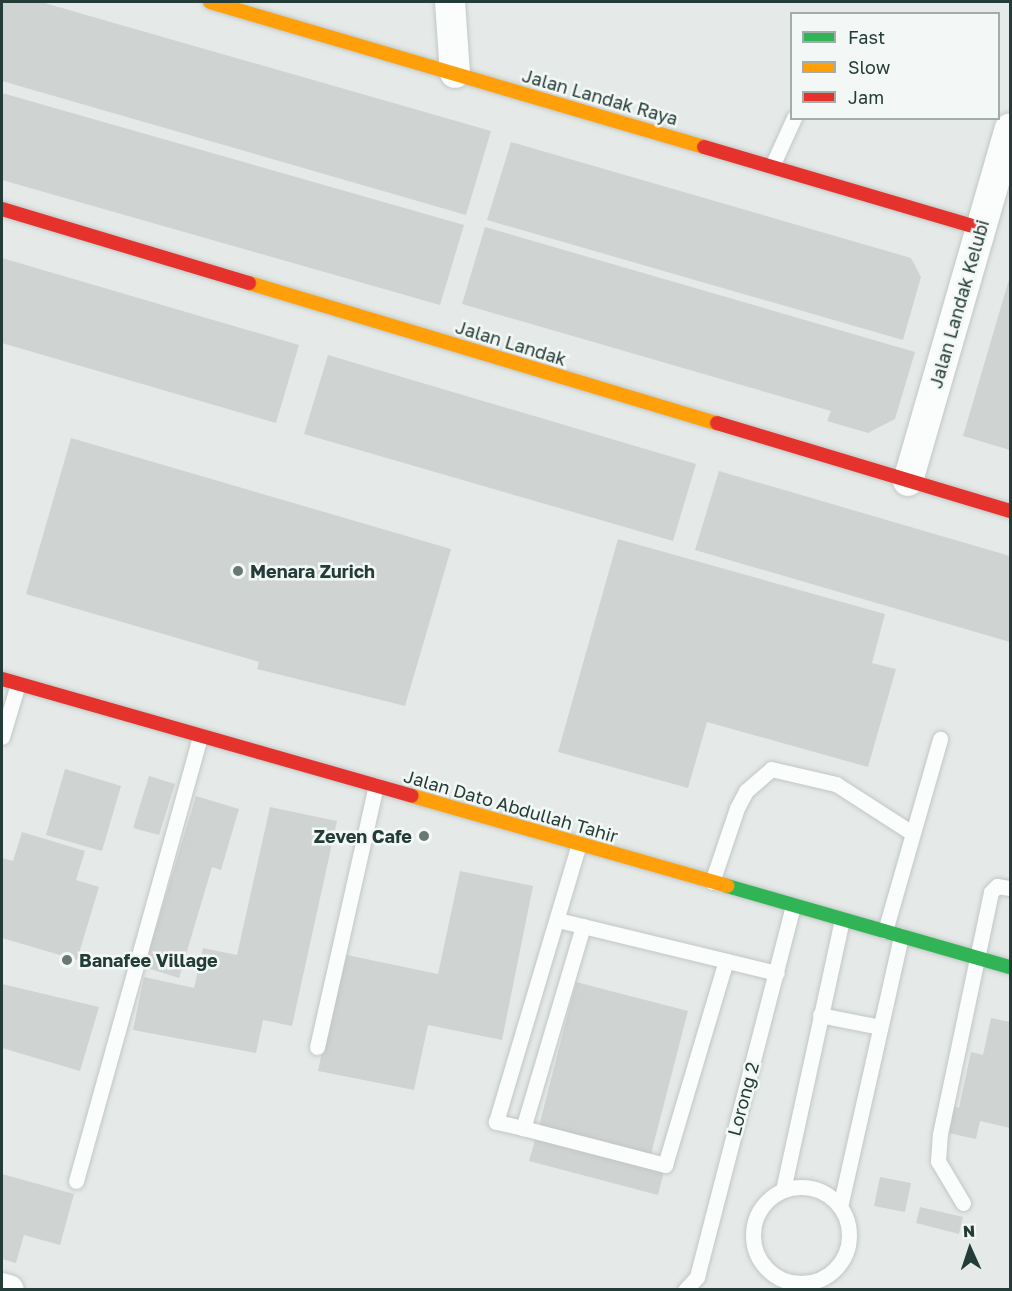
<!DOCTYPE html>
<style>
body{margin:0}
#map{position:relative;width:1012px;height:1291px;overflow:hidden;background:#e5eae8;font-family:"Golos Text",sans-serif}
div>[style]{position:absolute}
.building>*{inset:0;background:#cfd3d2}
.roads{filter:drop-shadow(0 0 2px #c2c7c5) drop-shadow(0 0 2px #c2c7c5)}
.lane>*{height:15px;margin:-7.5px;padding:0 7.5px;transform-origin:7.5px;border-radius:7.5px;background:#fbfcfc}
.lane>.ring{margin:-7.5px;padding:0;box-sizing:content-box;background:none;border:15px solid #fbfcfc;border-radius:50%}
.street>*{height:30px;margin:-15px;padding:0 15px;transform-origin:15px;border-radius:15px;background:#fbfcfc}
.fast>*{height:14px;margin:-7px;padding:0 7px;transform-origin:7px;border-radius:7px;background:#30b455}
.slow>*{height:14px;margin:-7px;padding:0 7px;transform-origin:7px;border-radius:7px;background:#ff9f0a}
.jam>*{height:14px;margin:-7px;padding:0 7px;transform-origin:7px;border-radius:7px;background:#e5322d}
.dots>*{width:16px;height:16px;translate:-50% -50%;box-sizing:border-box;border:3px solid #f3f8f6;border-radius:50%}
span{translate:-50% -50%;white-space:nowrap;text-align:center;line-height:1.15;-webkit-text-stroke:5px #f3f8f6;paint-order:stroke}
.street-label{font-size:18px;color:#243c37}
.poi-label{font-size:18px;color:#243c37;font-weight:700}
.left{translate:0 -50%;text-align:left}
.right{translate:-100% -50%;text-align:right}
.frame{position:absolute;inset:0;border:3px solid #243c37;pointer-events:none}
.legend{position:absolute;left:790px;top:12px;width:210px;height:108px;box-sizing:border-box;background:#f3f8f6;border:2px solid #a0adaa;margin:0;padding:8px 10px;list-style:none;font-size:18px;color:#243c37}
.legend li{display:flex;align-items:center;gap:12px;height:30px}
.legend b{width:30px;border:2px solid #a0adaa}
.north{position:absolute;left:940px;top:1219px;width:60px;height:60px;-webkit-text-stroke:4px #f3f8f6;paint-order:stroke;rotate:357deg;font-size:16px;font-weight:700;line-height:24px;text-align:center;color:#243c37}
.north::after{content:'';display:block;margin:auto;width:21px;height:27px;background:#243c37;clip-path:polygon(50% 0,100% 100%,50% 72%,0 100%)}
</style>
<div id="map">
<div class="building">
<i style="clip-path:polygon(2px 2px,41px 2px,491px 131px,466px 215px,2px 81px)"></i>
<i style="clip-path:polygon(2px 93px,464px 225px,440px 305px,2px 180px)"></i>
<i style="clip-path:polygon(511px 142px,911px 258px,921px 277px,903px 340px,487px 220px)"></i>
<i style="clip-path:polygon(485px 227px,915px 352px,895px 419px,868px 433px,827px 421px,831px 411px,462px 304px)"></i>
<i style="clip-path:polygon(2px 258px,299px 345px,276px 423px,2px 343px)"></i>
<i style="clip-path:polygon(1010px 276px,1010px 450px,963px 436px)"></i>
<i style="clip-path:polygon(328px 355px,696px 464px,673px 541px,304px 434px)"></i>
<i style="clip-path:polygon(71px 438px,451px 549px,405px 706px,257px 669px,259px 662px,26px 594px)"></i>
<i style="clip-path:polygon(719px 471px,1010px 556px,1010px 642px,695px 550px)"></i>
<i style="clip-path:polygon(618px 539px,885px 614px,872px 663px,896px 669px,868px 767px,707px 722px,688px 788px,558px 752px)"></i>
<i style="clip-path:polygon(65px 769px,121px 786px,102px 851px,46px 835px)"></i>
<i style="clip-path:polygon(149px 776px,175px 784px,159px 835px,133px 828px)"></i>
<i style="clip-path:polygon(196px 796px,239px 809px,221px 870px,212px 867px,179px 978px,144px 967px)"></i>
<i style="clip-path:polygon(270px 807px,337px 821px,292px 1026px,263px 1020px,256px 1053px,133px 1030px,144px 977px,194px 988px,203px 948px,237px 955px)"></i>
<i style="clip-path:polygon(22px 832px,85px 851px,76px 880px,99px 887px,77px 960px,2px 938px,2px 858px,13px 861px)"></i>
<i style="clip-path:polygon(460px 871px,533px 886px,502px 1040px,428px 1025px,414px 1090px,318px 1071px,342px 954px,438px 974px)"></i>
<i style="clip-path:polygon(576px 982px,688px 1011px,651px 1154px,539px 1126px)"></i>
<i style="clip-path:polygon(2px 984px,99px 1007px,80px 1071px,2px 1048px)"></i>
<i style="clip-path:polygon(991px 1018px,1010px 1022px,1010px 1128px,980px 1121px,976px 1139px,948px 1133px,954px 1107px,959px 1108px,971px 1052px,983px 1055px)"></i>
<i style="clip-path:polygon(536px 1137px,664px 1171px,658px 1195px,529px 1161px)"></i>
<i style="clip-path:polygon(2px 1174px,74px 1194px,60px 1245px,24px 1235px,16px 1263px,2px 1259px)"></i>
<i style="clip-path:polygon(880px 1177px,911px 1183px,905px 1212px,874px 1206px)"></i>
<i style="clip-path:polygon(920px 1207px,963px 1217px,959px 1234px,916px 1223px)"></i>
</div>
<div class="roads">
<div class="lane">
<i style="left:772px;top:166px;width:53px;rotate:-65.4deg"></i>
<i style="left:2px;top:737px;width:55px;rotate:-73.2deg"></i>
<i style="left:712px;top:882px;width:78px;rotate:-71.3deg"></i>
<i style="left:737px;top:808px;width:19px;rotate:-62deg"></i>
<i style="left:746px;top:791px;width:33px;rotate:-41deg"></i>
<i style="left:771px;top:769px;width:67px;rotate:13deg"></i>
<i style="left:836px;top:784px;width:90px;rotate:32.8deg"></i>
<i style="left:558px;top:920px;width:225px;rotate:13.6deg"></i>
<i style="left:583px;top:926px;width:211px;rotate:106.5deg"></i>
<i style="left:523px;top:1128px;width:147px;rotate:14.6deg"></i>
<i style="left:665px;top:1165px;width:213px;rotate:-73.4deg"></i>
<i style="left:885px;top:931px;width:200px;rotate:-74deg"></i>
<i style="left:820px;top:1015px;width:61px;rotate:11.3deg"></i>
<i style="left:317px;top:1047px;width:268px;rotate:-77.3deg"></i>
<i style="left:523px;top:1128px;width:28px;rotate:-167deg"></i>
<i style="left:496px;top:1122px;width:290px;rotate:-73.4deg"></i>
<i style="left:76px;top:1181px;width:462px;rotate:-74.4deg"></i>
<i class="ring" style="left:753px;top:1187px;width:81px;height:81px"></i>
<i style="left:783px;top:1190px;width:277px;rotate:-77.7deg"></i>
<i style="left:963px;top:1203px;width:49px;rotate:-120.8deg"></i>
<i style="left:938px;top:1161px;width:27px;rotate:-86deg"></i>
<i style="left:940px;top:1134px;width:247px;rotate:-78.1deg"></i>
<i style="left:991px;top:892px;width:8px;rotate:-45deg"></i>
<i style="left:997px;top:886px;width:13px;rotate:9deg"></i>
<i style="left:840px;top:1207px;width:278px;rotate:-77.3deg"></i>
<i style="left:685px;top:1290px;width:18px;rotate:-47deg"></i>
<i style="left:697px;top:1277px;width:384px;rotate:-75.5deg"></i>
</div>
<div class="street">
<i style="left:450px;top:2px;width:71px;rotate:86deg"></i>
<i style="left:908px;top:481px;width:367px;rotate:-73.9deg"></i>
<i style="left:2px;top:1288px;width:7px;rotate:16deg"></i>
</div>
<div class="fast">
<i style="left:727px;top:886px;width:294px;rotate:16deg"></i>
</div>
<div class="slow">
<i style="left:210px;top:2px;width:515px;rotate:16.36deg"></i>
<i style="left:249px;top:283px;width:488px;rotate:16.7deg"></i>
<i style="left:412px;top:796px;width:328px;rotate:15.9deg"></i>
</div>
<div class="jam">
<i style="left:704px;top:147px;width:288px;rotate:16.4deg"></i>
<i style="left:2px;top:209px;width:258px;rotate:16.7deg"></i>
<i style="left:717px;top:423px;width:306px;rotate:16.7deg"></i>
<i style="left:2px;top:679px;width:426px;rotate:15.9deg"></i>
</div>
</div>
<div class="dots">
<i style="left:238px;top:571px;background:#687975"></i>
<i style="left:424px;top:836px;background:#687975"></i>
<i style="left:67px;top:960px;background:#687975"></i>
</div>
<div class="street-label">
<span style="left:600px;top:97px;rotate:16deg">Jalan Landak Raya</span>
<span style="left:959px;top:304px;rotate:-74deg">Jalan Landak Kelubi</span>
<span style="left:511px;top:343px;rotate:17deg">Jalan Landak</span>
<span style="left:511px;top:806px;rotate:16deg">Jalan Dato Abdullah Tahir</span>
<span style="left:743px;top:1099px;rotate:-75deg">Lorong 2</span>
</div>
<div class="poi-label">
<span class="left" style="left:250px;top:571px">Menara Zurich</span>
<span class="right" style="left:412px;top:836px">Zeven Cafe</span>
<span class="left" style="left:79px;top:960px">Banafee Village</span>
</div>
<div class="frame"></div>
<ul class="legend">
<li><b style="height:8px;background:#30b455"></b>Fast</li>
<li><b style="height:8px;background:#ff9f0a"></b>Slow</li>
<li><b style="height:8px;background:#e5322d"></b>Jam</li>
</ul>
<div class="north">N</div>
</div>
